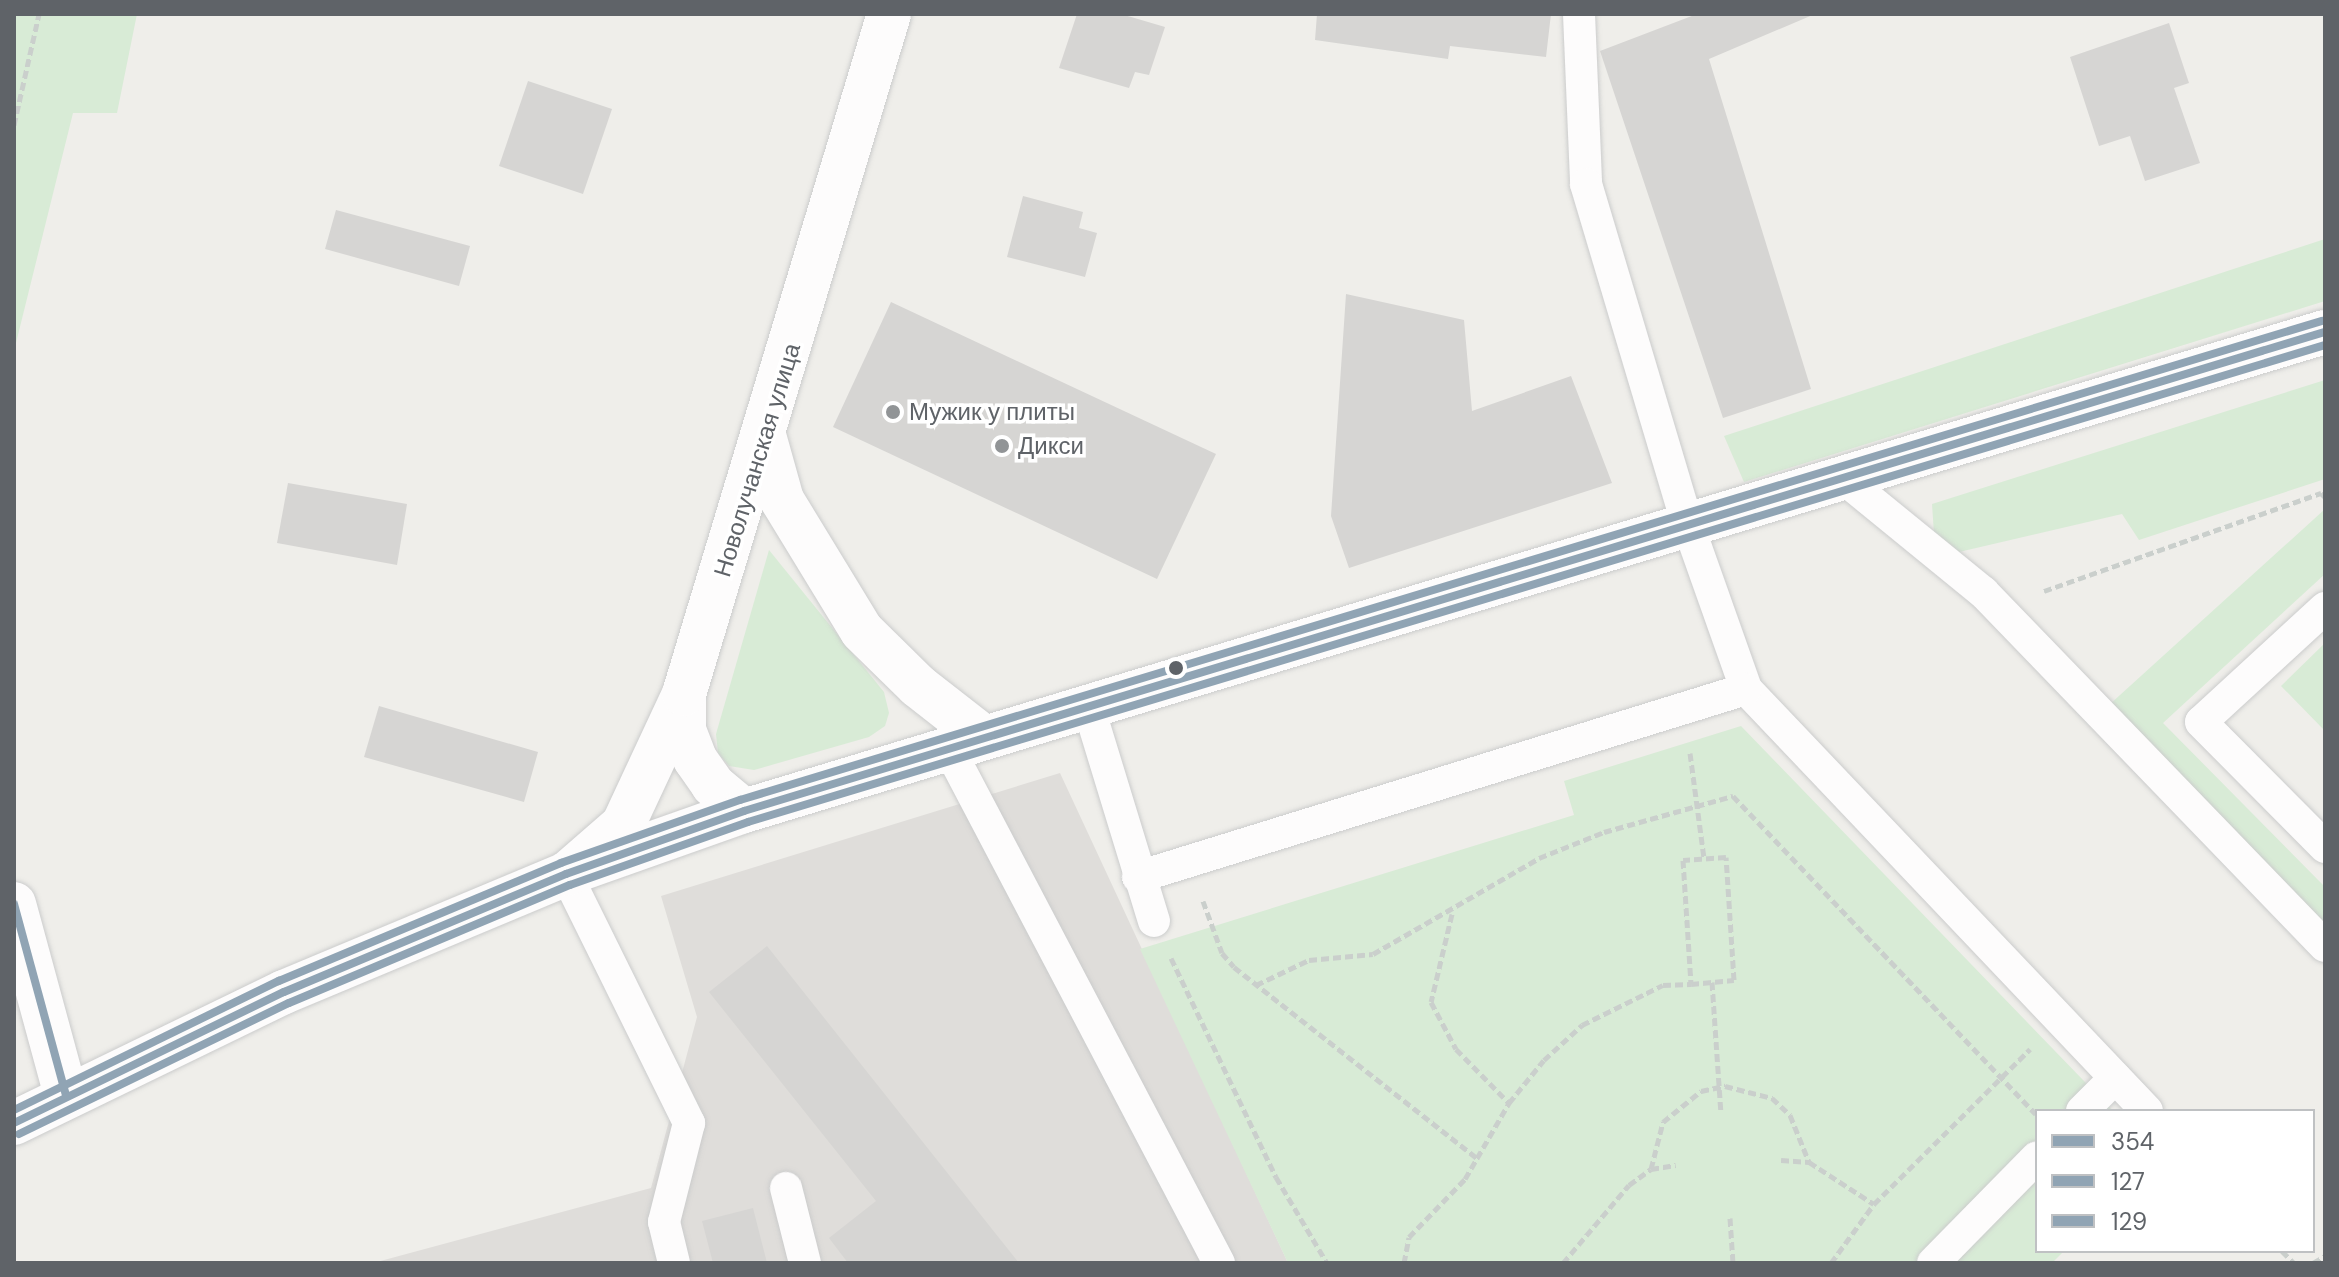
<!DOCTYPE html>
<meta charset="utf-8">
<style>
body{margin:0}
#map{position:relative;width:2339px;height:1277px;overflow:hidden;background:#efeeea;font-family:"DM Sans",sans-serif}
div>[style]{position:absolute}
.industrial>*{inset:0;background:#dfddda}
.green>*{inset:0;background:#d8ebd6}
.building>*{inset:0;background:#d6d5d3}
.path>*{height:5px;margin-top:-2.5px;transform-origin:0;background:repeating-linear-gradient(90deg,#cacfcc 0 8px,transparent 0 12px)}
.roads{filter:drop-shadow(0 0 2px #cbcccc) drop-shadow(0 0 2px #cbcccc)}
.service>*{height:32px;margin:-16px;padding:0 16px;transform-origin:16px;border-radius:16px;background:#fdfcfc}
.minor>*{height:44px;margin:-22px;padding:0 22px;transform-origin:22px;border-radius:22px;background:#fdfcfc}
.tertiary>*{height:44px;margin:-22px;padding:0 22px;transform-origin:22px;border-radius:22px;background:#fdfcfc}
.bus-1>*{height:8px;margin:-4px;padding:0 4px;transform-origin:4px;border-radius:4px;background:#90a4b4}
.bus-2>*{height:8px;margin:-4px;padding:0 4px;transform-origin:4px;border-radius:4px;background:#90a4b4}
.bus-3>*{height:8px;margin:-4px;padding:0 4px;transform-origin:4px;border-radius:4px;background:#90a4b4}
.dots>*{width:22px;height:22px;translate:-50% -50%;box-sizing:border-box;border:4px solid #fff;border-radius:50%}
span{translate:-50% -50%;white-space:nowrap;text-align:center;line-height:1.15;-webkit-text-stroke:7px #fff;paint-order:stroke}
.poi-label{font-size:24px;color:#5f6368}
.left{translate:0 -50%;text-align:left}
.street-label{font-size:24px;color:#5f6368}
.frame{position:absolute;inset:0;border:16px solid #5f6368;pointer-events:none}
.legend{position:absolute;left:2035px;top:1109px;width:280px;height:144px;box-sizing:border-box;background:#fff;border:2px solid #bfc1c3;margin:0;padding:10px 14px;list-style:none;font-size:24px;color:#5f6368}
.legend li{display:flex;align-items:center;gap:16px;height:40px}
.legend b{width:40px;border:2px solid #bfc1c3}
</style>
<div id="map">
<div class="industrial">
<i style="clip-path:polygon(1060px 773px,1288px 1263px,373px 1263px,651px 1188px,697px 1017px,661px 896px)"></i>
</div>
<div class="green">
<i style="clip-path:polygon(14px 14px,137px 14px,117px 113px,73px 113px,14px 351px)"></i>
<i style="clip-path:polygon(2325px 239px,2325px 301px,1744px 482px,1724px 436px)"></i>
<i style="clip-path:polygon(2325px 380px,2325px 479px,2139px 540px,2122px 514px,1959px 552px,1934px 534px,1932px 504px)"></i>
<i style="clip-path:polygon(2325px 509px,2325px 574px,2163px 723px,2325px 887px,2325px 923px,2109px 705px)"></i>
<i style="clip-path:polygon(769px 550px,884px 692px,889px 713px,885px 726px,869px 737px,754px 770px,729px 766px,718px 753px,716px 734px)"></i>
<i style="clip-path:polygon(2325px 643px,2325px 731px,2281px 686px)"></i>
<i style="clip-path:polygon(1741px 726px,2113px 1111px,2037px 1111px,2037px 1251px,2064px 1251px,2052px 1263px,1288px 1263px,1140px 949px,1574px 815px,1564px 781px)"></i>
</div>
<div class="building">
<i style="clip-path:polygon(1077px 14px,1121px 14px,1165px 27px,1149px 75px,1135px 72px,1129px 88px,1059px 68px)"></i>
<i style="clip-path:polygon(1317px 14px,1551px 14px,1546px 57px,1450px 46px,1448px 59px,1315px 40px)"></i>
<i style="clip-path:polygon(1697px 14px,1815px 14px,1709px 59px,1811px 389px,1723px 418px,1600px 51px)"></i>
<i style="clip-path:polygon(2169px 23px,2189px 83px,2174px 88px,2200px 163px,2145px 181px,2130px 136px,2099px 146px,2070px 57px)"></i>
<i style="clip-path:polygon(528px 81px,612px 109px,583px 194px,499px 166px)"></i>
<i style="clip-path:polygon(1023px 196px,1083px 212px,1079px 228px,1097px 233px,1085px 277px,1007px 257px)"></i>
<i style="clip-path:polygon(336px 210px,470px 246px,459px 286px,325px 249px)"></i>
<i style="clip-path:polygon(1346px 294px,1464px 320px,1472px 411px,1571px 376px,1612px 483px,1349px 568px,1331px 516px)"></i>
<i style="clip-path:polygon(891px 302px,1216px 454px,1157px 579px,833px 427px)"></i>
<i style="clip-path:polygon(288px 483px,407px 504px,397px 565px,277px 543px)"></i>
<i style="clip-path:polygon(379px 706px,538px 752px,524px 802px,364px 757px)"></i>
<i style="clip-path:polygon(767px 946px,1019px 1263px,848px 1263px,829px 1238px,876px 1201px,709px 992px)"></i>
<i style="clip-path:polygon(753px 1208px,767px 1263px,713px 1263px,702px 1221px)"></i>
</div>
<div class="path">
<i style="left:14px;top:125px;width:114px;rotate:-77.3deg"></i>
<i style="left:2044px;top:591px;width:294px;rotate:-19.5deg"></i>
<i style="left:2321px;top:493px;width:6px;rotate:45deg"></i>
<i style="left:1690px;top:753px;width:106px;rotate:82.4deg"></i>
<i style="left:1203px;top:901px;width:55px;rotate:69.9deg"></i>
<i style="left:1222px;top:953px;width:18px;rotate:49deg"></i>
<i style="left:1234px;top:967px;width:309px;rotate:38.2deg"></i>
<i style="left:1452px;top:914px;width:90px;rotate:103.4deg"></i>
<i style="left:1431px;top:1002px;width:53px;rotate:62deg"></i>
<i style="left:1456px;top:1049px;width:76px;rotate:45.5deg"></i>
<i style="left:1171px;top:958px;width:243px;rotate:64.4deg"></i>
<i style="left:1276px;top:1177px;width:100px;rotate:59.3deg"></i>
<i style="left:1712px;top:982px;width:131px;rotate:86.1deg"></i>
<i style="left:1256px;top:985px;width:59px;rotate:-25.3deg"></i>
<i style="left:1309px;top:960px;width:64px;rotate:-5.4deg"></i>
<i style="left:1373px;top:954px;width:192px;rotate:-30deg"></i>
<i style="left:1539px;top:858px;width:70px;rotate:-21.8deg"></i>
<i style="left:1604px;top:832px;width:134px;rotate:-15.6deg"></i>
<i style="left:1733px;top:796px;width:439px;rotate:46.4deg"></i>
<i style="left:1781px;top:1160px;width:28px;rotate:4deg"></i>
<i style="left:1809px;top:1162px;width:77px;rotate:32.9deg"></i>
<i style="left:1651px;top:1169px;width:49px;rotate:-75.7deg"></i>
<i style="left:1663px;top:1122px;width:49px;rotate:-39.2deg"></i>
<i style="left:1701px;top:1091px;width:25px;rotate:-12deg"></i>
<i style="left:1725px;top:1086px;width:49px;rotate:14.3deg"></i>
<i style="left:1772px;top:1098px;width:25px;rotate:43deg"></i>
<i style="left:1790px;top:1115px;width:51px;rotate:68deg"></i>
<i style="left:1730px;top:1218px;width:45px;rotate:86.2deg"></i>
<i style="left:2282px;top:1251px;width:17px;rotate:45deg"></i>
<i style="left:1404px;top:1263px;width:26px;rotate:-79deg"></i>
<i style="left:1409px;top:1237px;width:81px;rotate:-46deg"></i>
<i style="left:1465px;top:1179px;width:88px;rotate:-59.9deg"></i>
<i style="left:1509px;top:1103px;width:55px;rotate:-50.9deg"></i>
<i style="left:1544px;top:1060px;width:52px;rotate:-42.6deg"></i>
<i style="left:1582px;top:1025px;width:90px;rotate:-26.3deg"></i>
<i style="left:1663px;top:985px;width:28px;rotate:-2deg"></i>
<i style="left:1691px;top:984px;width:43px;rotate:-5.3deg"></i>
<i style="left:1734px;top:980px;width:123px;rotate:-93.7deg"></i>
<i style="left:1726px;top:857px;width:43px;rotate:176deg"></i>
<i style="left:1683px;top:860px;width:124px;rotate:86.3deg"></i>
<i style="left:1563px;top:1263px;width:102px;rotate:-49.8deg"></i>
<i style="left:1629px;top:1185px;width:27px;rotate:-36deg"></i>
<i style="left:1651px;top:1169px;width:25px;rotate:-9deg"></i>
<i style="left:1831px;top:1263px;width:73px;rotate:-53.9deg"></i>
<i style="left:1874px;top:1204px;width:220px;rotate:-44.8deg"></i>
<i style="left:2313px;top:1263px;width:14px;rotate:-30deg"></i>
</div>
<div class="roads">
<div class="service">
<i style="left:1579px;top:14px;width:170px;rotate:87.6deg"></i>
<i style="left:1586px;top:184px;width:353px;rotate:73.4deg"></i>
<i style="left:1687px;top:522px;width:177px;rotate:70.5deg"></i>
<i style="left:1746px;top:689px;width:582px;rotate:46.46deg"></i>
<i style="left:1843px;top:478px;width:181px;rotate:39.2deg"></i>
<i style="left:1983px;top:592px;width:492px;rotate:46deg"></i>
<i style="left:2325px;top:608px;width:168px;rotate:137.4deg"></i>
<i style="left:2201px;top:722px;width:176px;rotate:45.2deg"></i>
<i style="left:1087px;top:702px;width:229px;rotate:73deg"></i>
<i style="left:948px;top:747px;width:583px;rotate:62.29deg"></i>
<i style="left:566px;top:874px;width:278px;rotate:63.7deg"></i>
<i style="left:689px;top:1123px;width:102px;rotate:104.2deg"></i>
<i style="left:664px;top:1222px;width:42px;rotate:76.3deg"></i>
<i style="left:1138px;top:877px;width:636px;rotate:-17.18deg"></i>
<i style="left:2082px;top:1111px;width:47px;rotate:-45deg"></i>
<i style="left:786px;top:1188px;width:77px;rotate:75.8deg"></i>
<i style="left:1933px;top:1263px;width:148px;rotate:-45.5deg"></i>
</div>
<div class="minor">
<i style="left:765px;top:439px;width:63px;rotate:74.4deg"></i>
<i style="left:782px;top:500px;width:153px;rotate:58.6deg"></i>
<i style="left:862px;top:631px;width:78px;rotate:44.5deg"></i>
<i style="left:918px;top:686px;width:81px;rotate:38deg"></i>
<i style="left:684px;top:694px;width:36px;rotate:90deg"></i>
<i style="left:684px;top:730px;width:31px;rotate:69deg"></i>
<i style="left:695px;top:759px;width:32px;rotate:55deg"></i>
<i style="left:713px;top:785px;width:40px;rotate:40deg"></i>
<i style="left:570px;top:871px;width:70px;rotate:-41deg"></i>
<i style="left:623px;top:825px;width:145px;rotate:-65deg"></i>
<i style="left:684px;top:694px;width:710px;rotate:-73.22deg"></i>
</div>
<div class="tertiary">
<i style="left:14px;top:904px;width:199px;rotate:74.8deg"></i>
<i style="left:14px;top:1123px;width:300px;rotate:-25.9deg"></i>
<i style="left:284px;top:992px;width:306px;rotate:-22.7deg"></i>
<i style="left:566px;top:874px;width:189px;rotate:-19.5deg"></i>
<i style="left:744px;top:811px;width:1652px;rotate:-16.86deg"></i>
</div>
</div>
<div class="bus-1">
<i style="left:14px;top:904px;width:199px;rotate:74.8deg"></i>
<i style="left:14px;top:1123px;width:300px;rotate:-25.9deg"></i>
<i style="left:284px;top:992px;width:306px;rotate:-22.7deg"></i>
<i style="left:566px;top:874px;width:189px;rotate:-19.5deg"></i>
<i style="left:744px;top:811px;width:1652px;rotate:-16.86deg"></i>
</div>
<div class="bus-2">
<i style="left:19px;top:1134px;width:300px;rotate:-25.9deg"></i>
<i style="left:289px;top:1003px;width:305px;rotate:-22.8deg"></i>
<i style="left:570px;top:885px;width:189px;rotate:-19.5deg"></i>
<i style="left:748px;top:822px;width:1648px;rotate:-16.83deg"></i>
</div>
<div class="bus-3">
<i style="left:14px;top:1110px;width:295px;rotate:-26deg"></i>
<i style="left:279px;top:981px;width:306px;rotate:-22.7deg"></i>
<i style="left:561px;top:863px;width:190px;rotate:-19.4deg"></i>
<i style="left:740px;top:800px;width:1653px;rotate:-16.85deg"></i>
</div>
<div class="dots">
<i style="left:893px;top:412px;background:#919496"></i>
<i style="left:1002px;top:446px;background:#919496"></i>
<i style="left:1176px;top:668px;background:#5f6368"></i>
</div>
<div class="poi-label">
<span class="left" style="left:909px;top:412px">Мужик у плиты</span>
<span class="left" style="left:1018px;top:446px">Дикси</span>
</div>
<div class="street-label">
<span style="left:757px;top:460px;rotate:-73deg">Новолучанская улица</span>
</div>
<div class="frame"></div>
<ul class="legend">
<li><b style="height:10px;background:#90a4b4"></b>354</li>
<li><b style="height:10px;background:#90a4b4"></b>127</li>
<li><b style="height:10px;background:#90a4b4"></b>129</li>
</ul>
</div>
